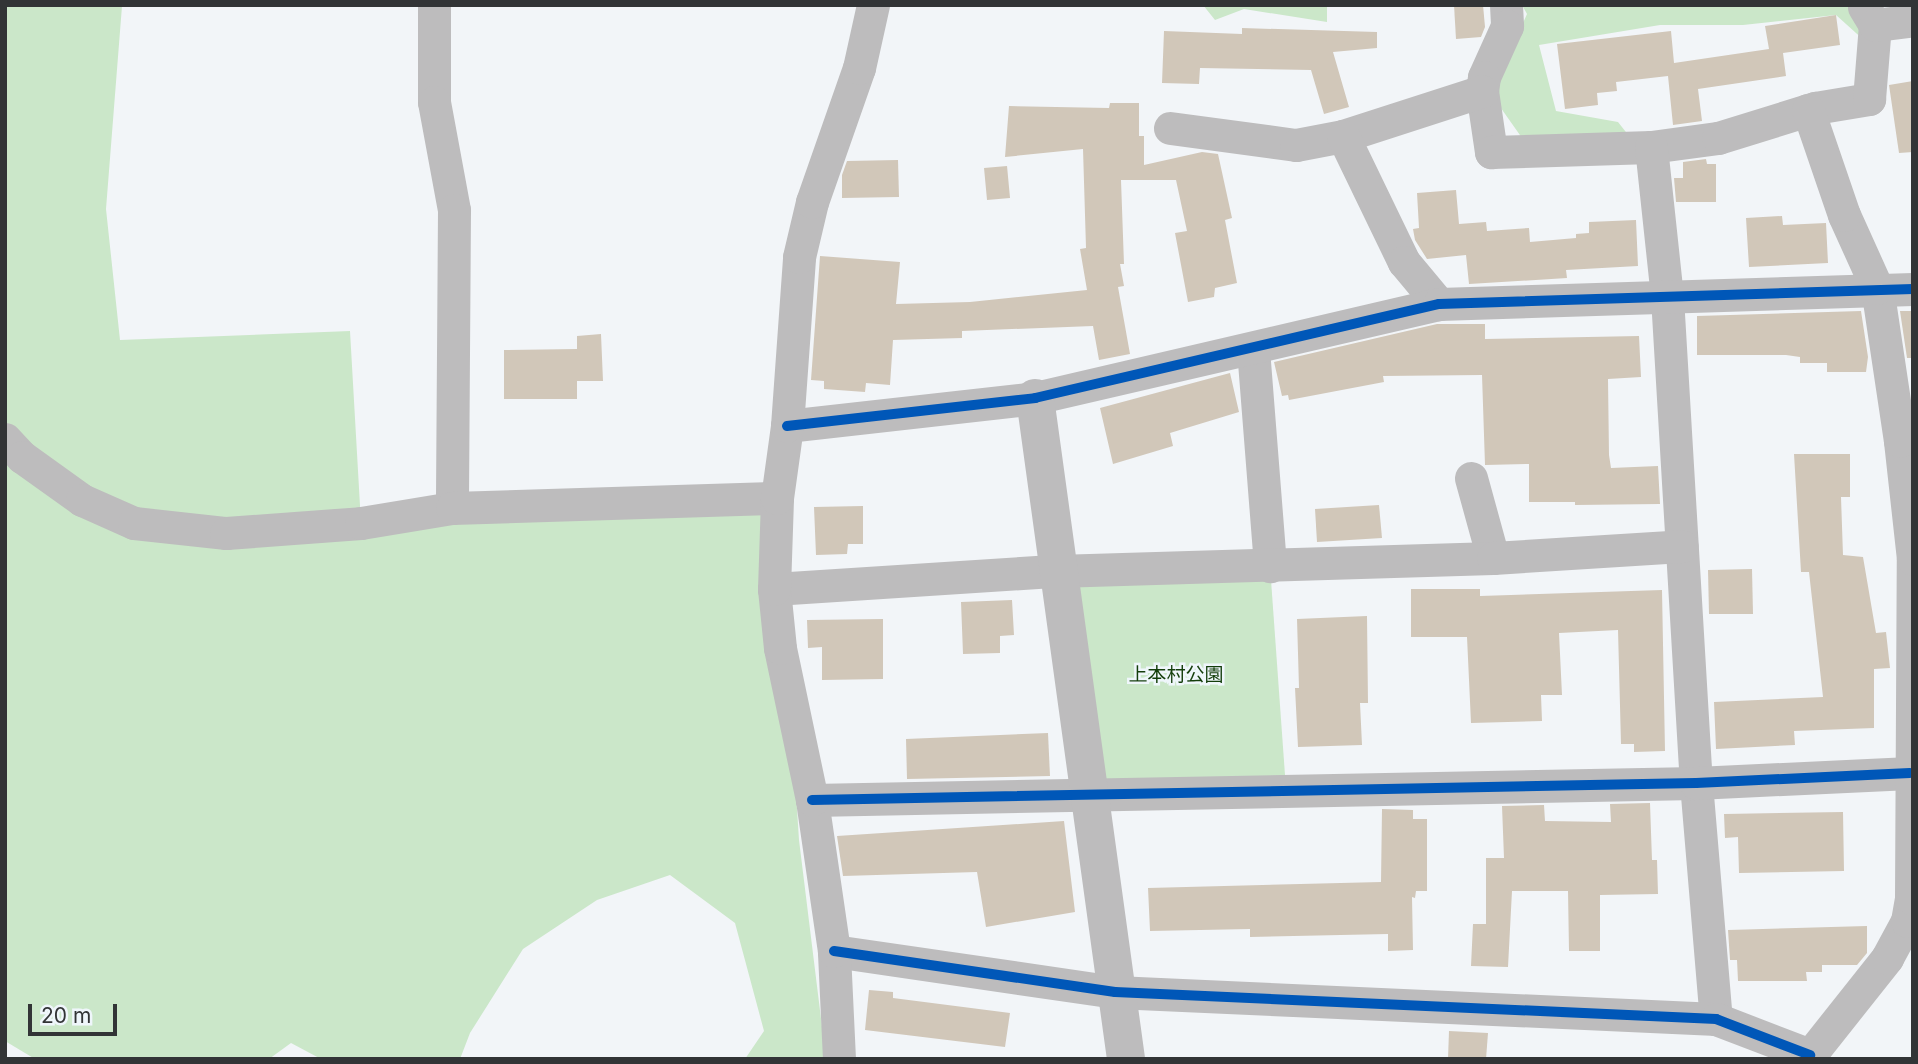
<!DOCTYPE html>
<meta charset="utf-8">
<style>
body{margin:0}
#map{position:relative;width:1918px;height:1064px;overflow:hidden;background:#f2f5f8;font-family:Inter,"Noto Sans JP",sans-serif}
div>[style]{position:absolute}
.green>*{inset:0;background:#cbe7c9}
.building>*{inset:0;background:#d1c7b9}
.minor>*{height:33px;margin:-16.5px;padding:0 16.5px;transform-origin:16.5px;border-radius:16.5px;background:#bdbcbd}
.tertiary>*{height:38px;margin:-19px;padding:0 19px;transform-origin:19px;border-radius:19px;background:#bdbcbd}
.cycleway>*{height:10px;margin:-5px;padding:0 5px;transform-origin:5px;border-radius:5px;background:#0057b8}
span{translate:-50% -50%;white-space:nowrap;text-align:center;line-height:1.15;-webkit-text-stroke:5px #eff6fb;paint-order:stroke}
.park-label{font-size:19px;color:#143e0b}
.frame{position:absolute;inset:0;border:7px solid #323436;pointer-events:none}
.scale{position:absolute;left:28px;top:1004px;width:89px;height:32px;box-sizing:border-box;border:4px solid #323436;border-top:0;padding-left:9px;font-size:21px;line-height:24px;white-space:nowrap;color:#323436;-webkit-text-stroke:5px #eff6fb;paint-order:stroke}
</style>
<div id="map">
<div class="green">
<i style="clip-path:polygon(5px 5px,122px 6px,106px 209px,120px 340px,350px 331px,361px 523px,777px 498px,799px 840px,826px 1059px,745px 1059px,764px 1031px,735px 923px,670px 875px,597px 900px,523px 949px,470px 1033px,460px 1059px,321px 1059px,291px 1043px,269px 1059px,35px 1059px,5px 1041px)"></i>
<i style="clip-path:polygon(1203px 5px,1327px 5px,1327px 22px,1244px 9px,1215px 20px)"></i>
<i style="clip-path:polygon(1522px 5px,1867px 5px,1866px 42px,1836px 15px,1743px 25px,1660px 25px,1539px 45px,1556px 111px,1618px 122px,1633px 141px,1522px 138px,1491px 94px,1527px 14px)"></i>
<i style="clip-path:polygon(1270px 566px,1286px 789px,1091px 792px,1056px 571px)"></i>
</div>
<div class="building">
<i style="clip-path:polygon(1454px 5px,1483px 5px,1485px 27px,1481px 37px,1456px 39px)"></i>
<i style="clip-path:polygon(1836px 15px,1840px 45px,1783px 53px,1786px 76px,1698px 89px,1702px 121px,1673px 125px,1668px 76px,1616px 82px,1617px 91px,1597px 93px,1598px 105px,1565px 109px,1557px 44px,1671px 31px,1674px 63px,1769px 49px,1765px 26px)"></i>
<i style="clip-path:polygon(1242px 28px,1377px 32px,1377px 48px,1333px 52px,1349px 107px,1324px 114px,1311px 70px,1200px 68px,1199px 84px,1162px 83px,1164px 31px,1242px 34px)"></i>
<i style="clip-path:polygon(1913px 81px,1913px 152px,1899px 153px,1889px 85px)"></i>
<i style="clip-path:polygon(1110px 103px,1139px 103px,1139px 136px,1144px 136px,1144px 165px,1202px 152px,1218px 154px,1232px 218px,1225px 220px,1237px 283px,1215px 288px,1214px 297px,1188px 302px,1175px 233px,1187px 231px,1176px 180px,1121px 180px,1124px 264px,1120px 264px,1124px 286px,1118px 287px,1130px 354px,1099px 360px,1093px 326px,962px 331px,962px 338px,893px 340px,890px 385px,866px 383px,865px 392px,824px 389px,824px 381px,811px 380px,820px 256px,900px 262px,896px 304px,970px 302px,1087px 290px,1080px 249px,1086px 248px,1083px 149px,1005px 157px,1009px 106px,1109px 108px)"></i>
<i style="clip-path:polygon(1706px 159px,1707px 164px,1716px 164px,1716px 202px,1676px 202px,1674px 178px,1683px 178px,1683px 162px)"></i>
<i style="clip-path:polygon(898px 160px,899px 197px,842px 198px,842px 175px,847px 161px)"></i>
<i style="clip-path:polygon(1007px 166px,1010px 198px,987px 200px,984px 168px)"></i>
<i style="clip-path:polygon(1456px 190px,1459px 224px,1486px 222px,1487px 231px,1529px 228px,1530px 242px,1576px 238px,1576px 234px,1589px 233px,1589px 222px,1636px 220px,1638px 266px,1566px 270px,1567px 278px,1469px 284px,1466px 255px,1427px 259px,1415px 240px,1413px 229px,1419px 228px,1417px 193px)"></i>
<i style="clip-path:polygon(1782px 216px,1783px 225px,1826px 223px,1828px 263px,1749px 267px,1746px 218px)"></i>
<i style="clip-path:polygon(1861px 311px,1868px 357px,1866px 372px,1827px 372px,1827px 363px,1800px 363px,1800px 357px,1786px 355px,1697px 355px,1697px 316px)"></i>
<i style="clip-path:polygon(1900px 311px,1913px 311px,1913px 358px,1907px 358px)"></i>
<i style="clip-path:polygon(1437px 324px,1485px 324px,1485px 339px,1639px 336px,1641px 377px,1608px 379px,1609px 455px,1611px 468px,1658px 466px,1660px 504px,1575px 505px,1575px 502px,1529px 502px,1529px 464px,1485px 465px,1482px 375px,1383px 376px,1384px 382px,1289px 400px,1288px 395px,1282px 396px,1274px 362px)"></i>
<i style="clip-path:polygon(601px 334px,603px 381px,577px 381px,577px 399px,504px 399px,504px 350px,577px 349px,577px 336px)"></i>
<i style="clip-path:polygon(1230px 373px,1239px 412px,1170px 433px,1173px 446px,1113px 464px,1100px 408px)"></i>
<i style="clip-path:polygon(1794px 454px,1850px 454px,1850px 497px,1841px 497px,1843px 555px,1863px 557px,1876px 633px,1886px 632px,1890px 668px,1874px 669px,1874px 728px,1794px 731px,1795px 745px,1716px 749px,1714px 702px,1823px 697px,1809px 572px,1801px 572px)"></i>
<i style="clip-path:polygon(1379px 505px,1382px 538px,1317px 542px,1315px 509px)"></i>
<i style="clip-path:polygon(863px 506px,863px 544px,848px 544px,847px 554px,816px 555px,814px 507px)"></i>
<i style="clip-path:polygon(1752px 569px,1753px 614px,1709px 614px,1708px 570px)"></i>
<i style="clip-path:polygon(1411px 589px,1480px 589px,1480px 596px,1662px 590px,1665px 751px,1634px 752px,1634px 744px,1621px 744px,1618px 630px,1559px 633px,1562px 695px,1541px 695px,1542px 721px,1471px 723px,1467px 637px,1411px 637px)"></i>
<i style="clip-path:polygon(1012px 600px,1014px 635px,1000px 636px,1000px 653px,963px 654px,961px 602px)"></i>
<i style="clip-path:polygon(1367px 616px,1368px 703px,1360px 703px,1362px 745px,1298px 747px,1295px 688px,1299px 688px,1297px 619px)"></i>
<i style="clip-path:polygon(883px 619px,883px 679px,822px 680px,822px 647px,808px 648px,807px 620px)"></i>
<i style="clip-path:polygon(1048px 733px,1050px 776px,907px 779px,906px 739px)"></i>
<i style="clip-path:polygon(1650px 803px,1652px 860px,1657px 860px,1658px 894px,1600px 895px,1600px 951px,1569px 951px,1568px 891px,1512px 891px,1508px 967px,1471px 966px,1473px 924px,1486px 924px,1486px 858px,1504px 858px,1502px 806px,1544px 805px,1545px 821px,1611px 822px,1610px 804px)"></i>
<i style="clip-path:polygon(1382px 809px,1413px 810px,1413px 819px,1427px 819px,1427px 891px,1416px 891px,1415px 898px,1412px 897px,1413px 950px,1388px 951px,1388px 934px,1250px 937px,1250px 929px,1150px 931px,1148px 888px,1381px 882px)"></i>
<i style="clip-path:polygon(1843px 812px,1844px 871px,1739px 873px,1738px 837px,1725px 838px,1724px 814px)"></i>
<i style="clip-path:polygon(1064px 821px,1075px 912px,986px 927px,977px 872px,843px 876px,837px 836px)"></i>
<i style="clip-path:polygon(1867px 926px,1867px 953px,1857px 965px,1822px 965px,1822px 972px,1806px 972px,1807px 981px,1738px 981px,1737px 960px,1730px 960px,1728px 930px)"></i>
<i style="clip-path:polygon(869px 990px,893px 992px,893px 998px,1010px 1013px,1005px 1047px,865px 1030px)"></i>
<i style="clip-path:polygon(1449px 1031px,1488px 1033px,1486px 1059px,1448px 1059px)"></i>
</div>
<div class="minor">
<i style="left:434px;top:5px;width:97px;rotate:90deg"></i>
<i style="left:434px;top:102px;width:110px;rotate:79.5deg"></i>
<i style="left:454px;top:210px;width:298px;rotate:90.4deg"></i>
<i style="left:1506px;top:5px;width:21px;rotate:87deg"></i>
<i style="left:1507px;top:26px;width:56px;rotate:114.3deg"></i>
<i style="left:1484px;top:77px;width:14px;rotate:98deg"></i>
<i style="left:1482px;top:91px;width:62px;rotate:81.6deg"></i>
<i style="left:1491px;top:152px;width:160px;rotate:-1.8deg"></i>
<i style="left:1651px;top:147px;width:68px;rotate:-7.7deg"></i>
<i style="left:1718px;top:138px;width:102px;rotate:-17.2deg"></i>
<i style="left:1815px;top:108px;width:55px;rotate:-9.5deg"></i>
<i style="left:1869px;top:99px;width:74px;rotate:-85.4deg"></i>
<i style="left:1864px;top:7px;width:21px;rotate:59deg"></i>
<i style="left:1875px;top:25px;width:38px;rotate:-7deg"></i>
<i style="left:1170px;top:128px;width:127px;rotate:7.7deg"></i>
<i style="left:1296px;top:145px;width:48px;rotate:-10.8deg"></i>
<i style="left:1343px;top:136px;width:146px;rotate:-17.9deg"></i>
<i style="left:1343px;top:136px;width:140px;rotate:64.2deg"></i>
<i style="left:1404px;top:262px;width:55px;rotate:50.2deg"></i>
<i style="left:1651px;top:147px;width:151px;rotate:83.9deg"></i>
<i style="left:1667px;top:297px;width:487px;rotate:86.6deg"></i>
<i style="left:1696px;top:783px;width:237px;rotate:85.2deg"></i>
<i style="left:1253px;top:349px;width:218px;rotate:85.5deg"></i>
<i style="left:787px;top:426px;width:250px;rotate:-6.4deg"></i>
<i style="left:1035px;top:398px;width:415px;rotate:-13.1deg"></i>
<i style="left:1439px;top:304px;width:474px;rotate:-1.8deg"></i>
<i style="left:5px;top:439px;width:25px;rotate:47deg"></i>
<i style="left:22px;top:457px;width:74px;rotate:35.6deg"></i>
<i style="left:82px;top:500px;width:57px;rotate:23.9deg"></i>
<i style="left:134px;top:523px;width:93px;rotate:6.2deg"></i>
<i style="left:226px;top:533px;width:135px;rotate:-4.2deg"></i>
<i style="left:361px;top:523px;width:92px;rotate:-9.4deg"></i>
<i style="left:452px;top:508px;width:325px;rotate:-1.8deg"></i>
<i style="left:1471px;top:478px;width:83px;rotate:74.6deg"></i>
<i style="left:774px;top:589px;width:283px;rotate:-3.7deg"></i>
<i style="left:1056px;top:571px;width:437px;rotate:-1.7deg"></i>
<i style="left:1493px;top:558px;width:189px;rotate:-3.6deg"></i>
<i style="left:812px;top:800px;width:884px;rotate:-1.1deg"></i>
<i style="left:1696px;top:783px;width:214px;rotate:-2.7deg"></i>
<i style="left:834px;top:951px;width:284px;rotate:8.3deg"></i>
<i style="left:1115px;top:992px;width:602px;rotate:2.57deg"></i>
<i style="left:1716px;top:1019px;width:101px;rotate:21deg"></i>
<i style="left:839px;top:1059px;width:108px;rotate:-92.7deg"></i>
<i style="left:834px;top:951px;width:153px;rotate:-98.3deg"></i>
<i style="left:812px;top:800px;width:155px;rotate:-101.9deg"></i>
<i style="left:780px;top:648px;width:59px;rotate:-95.8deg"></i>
<i style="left:774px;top:589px;width:91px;rotate:-88.1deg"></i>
<i style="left:777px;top:498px;width:73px;rotate:-82.1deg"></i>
<i style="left:787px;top:426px;width:169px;rotate:-85.9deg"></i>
<i style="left:799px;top:257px;width:57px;rotate:-76.7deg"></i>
<i style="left:812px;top:202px;width:142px;rotate:-70.7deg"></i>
<i style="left:859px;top:68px;width:65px;rotate:-77.5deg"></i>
<i style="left:1807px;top:1059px;width:129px;rotate:-51.6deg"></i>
<i style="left:1887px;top:958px;width:42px;rotate:-61.6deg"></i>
<i style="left:1907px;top:921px;width:23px;rotate:-80deg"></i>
<i style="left:1911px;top:898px;width:339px;rotate:-89.7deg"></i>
<i style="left:1913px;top:559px;width:119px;rotate:-96.3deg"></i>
<i style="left:1900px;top:441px;width:155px;rotate:-98.5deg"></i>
<i style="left:1877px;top:288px;width:80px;rotate:-114.3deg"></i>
<i style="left:1844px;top:215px;width:111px;rotate:-108.9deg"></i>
</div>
<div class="tertiary">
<i style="left:1035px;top:398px;width:667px;rotate:82.16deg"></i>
</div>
<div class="cycleway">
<i style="left:787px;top:426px;width:250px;rotate:-6.4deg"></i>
<i style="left:1035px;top:398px;width:415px;rotate:-13.1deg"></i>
<i style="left:1439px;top:304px;width:474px;rotate:-1.8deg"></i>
<i style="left:812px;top:800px;width:884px;rotate:-1.1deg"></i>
<i style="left:1696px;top:783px;width:214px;rotate:-2.7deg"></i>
<i style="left:834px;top:951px;width:284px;rotate:8.3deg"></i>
<i style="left:1115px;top:992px;width:602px;rotate:2.57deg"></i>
<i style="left:1716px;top:1019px;width:101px;rotate:21deg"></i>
</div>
<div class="park-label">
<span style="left:1176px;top:675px">上本村公園</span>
</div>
<div class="frame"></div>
<div class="scale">20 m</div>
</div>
